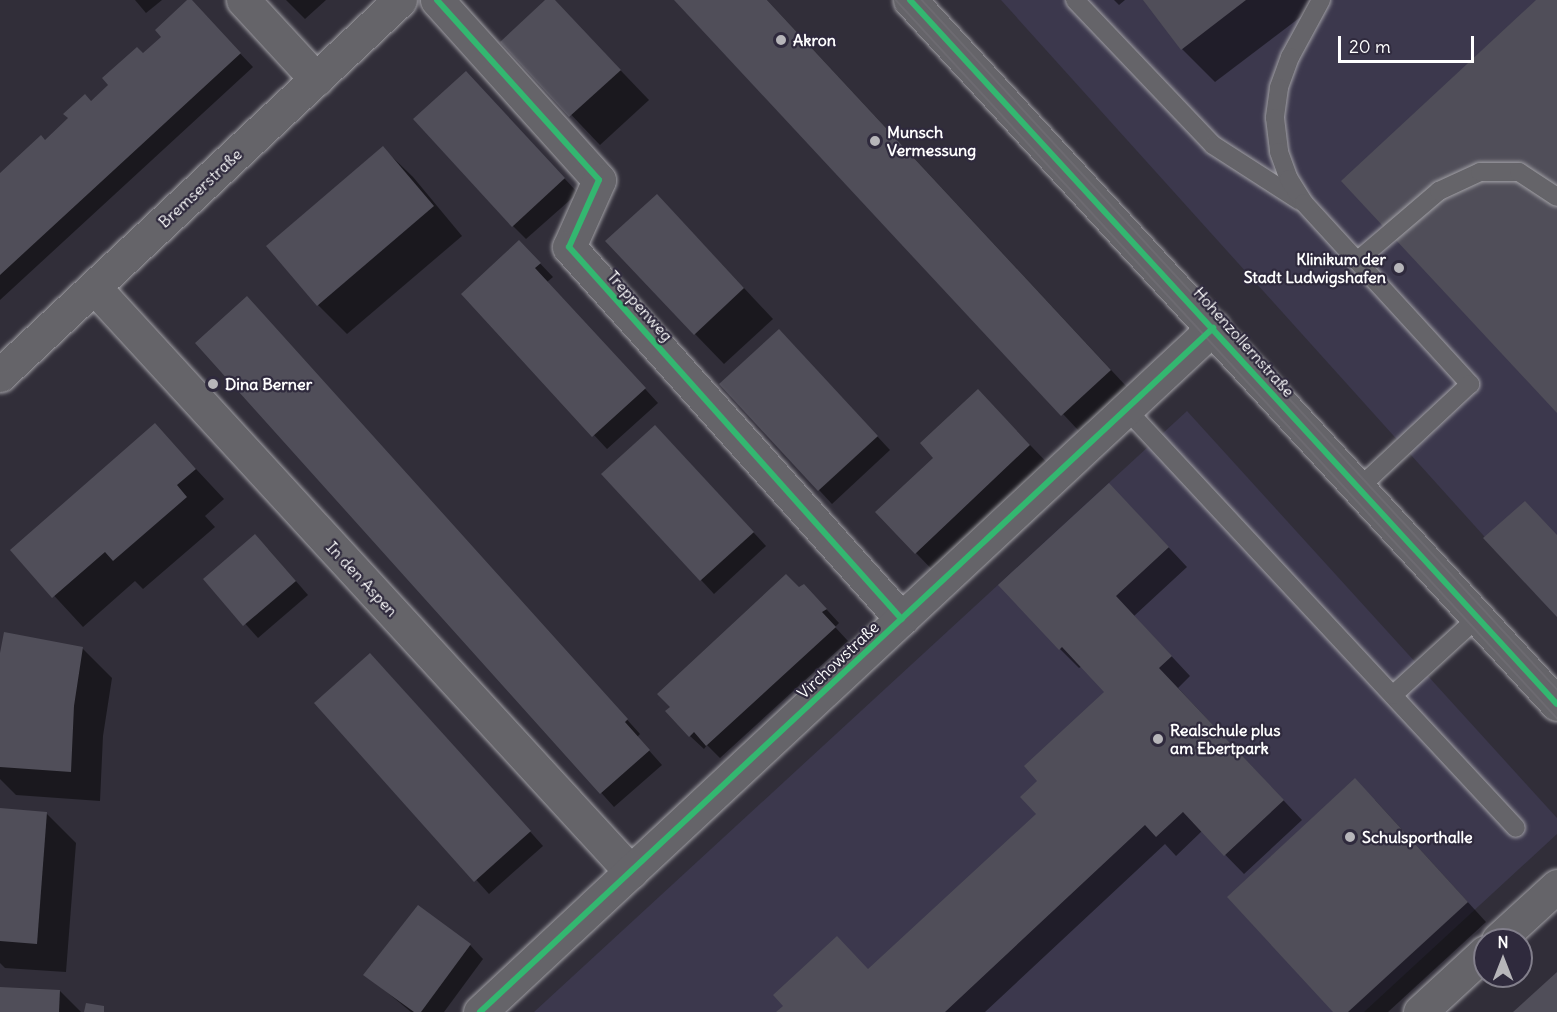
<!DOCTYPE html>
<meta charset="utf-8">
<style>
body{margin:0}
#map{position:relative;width:1557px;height:1012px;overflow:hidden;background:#312e39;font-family:Delius,sans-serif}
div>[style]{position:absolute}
.built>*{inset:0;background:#3c384d}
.shadow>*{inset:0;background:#0007}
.building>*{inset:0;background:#504e59}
.roads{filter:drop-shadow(0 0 2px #a2a1a6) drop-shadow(0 0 2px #a2a1a6)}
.lane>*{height:18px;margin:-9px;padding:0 9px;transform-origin:9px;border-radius:9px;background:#656469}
.street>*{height:33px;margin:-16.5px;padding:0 16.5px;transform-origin:16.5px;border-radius:16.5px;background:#656469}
.secondary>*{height:33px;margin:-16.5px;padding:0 16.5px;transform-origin:16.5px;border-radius:16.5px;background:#656469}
.tram>*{height:1.5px;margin:-0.75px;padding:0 0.75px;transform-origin:0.75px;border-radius:0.75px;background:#6d6b71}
.cycleway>*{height:6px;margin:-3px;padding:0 3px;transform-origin:3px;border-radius:3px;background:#33b770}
.dots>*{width:16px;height:16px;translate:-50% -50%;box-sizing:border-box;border:3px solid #2f2a3d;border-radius:50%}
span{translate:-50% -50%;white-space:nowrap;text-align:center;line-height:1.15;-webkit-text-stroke:4.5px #2f2a3d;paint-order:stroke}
.poi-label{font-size:16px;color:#fff;font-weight:700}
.left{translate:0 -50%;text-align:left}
.right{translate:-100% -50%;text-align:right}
.street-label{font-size:16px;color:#fff}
.north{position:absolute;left:1473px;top:928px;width:60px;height:60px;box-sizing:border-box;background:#2f2a3d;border:2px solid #827f8b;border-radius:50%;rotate:0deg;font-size:16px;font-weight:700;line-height:24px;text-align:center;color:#fff}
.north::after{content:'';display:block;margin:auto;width:21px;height:27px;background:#b7b6ba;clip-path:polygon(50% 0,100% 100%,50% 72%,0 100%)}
.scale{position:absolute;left:1338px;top:36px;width:136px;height:27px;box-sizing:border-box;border:3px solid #fff;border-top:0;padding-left:8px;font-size:18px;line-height:21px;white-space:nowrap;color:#fff;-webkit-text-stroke:4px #2f2a3d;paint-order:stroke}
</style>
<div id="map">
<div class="built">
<i style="clip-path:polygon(1001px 0,1557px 0,1557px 616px,1483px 535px)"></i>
<i style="clip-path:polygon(1187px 411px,1557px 818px,1557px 834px,1364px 1012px,534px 1012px)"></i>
</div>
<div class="shadow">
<i style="clip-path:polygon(135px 0,162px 0,146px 13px)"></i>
<i style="clip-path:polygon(189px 0,253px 67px,0 300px,0 174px,45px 142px,143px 55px,163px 37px)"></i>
<i style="clip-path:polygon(286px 0,326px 0,305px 19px)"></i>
<i style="clip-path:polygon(547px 0,553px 0,649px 100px,600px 145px,502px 42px)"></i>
<i style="clip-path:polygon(685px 0,767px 0,1139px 400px,1092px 445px,680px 4px)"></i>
<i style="clip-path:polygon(1114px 0,1125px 0,1119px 5px)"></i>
<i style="clip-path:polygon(1145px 0,1323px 0,1215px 82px,1182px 49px)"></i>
<i style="clip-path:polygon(466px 73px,578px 193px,526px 239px,513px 226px)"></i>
<i style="clip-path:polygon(383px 148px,413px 177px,462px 236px,347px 334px,318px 305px)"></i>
<i style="clip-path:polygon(701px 242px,773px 319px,724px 364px,695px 334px)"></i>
<i style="clip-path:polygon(532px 255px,553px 277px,547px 282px,658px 403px,607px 449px,463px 294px)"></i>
<i style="clip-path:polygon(247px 298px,640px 734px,637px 737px,662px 765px,614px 807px,197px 343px)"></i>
<i style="clip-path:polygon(792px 345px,890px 450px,832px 504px,721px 384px)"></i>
<i style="clip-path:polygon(978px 391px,1059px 475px,945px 583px,916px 553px,936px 458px)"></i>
<i style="clip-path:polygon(155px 425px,224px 499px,205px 516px,215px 527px,143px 589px,135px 581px,83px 627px,12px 550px)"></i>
<i style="clip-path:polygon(668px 440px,766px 546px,714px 594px,603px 474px)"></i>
<i style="clip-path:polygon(1128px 504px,1187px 567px,1134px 616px,1190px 676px,1178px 688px,1302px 820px,1244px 874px,1202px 831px,1176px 856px,1165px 844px,985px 1012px,778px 1012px,869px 971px,1038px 814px,1039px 781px,1106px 692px,1082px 666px,1079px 668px,1060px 649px,1000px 585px)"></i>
<i style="clip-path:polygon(268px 549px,308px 595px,258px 638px,205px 579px)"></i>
<i style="clip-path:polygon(817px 599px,839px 623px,835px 627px,848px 641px,720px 758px,707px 745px,704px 749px,690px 736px)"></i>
<i style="clip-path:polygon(82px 648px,112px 678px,103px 736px,100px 801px,16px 795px,0 779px,0 668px)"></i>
<i style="clip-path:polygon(384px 669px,543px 846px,489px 894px,316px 703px)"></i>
<i style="clip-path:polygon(1375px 800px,1486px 922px,1388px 1012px,1335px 1012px)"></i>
<i style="clip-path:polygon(0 810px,46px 813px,76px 843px,66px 972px,5px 968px,0 963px)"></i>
<i style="clip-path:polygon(418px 907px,470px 945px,483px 959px,444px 1012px,411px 1012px,365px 974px)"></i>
<i style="clip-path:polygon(0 988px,60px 991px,81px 1012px,0 1012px)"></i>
</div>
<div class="building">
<i style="clip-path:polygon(187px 0,192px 0,241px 53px,0 275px,0 173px,41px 135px,45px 140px,68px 118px,63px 114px,85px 94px,91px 101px,108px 85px,102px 78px,137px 47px,143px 53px,161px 37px,155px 30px)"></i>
<i style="clip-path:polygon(545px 0,555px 0,621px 70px,569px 117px,500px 42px)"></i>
<i style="clip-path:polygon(674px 0,767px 0,1111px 370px,1061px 416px)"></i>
<i style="clip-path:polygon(1143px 0,1246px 0,1181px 50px)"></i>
<i style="clip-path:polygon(1536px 0,1557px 0,1557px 413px,1341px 181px)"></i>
<i style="clip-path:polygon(466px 71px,565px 178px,512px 227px,413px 119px)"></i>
<i style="clip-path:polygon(383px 146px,434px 206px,317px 306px,266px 246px)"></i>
<i style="clip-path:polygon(657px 194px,744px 288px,694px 335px,605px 241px)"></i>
<i style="clip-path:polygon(519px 240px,541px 263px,535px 268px,646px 388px,592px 437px,461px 294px)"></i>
<i style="clip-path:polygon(247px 296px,628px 719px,625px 722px,650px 750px,600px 794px,195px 343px)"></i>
<i style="clip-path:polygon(779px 329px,878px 436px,818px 491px,719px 384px)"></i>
<i style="clip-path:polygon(978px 389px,1030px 445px,915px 554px,875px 512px,933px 458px,920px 443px)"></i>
<i style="clip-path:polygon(155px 423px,196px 469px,177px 485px,187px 497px,113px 561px,105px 552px,52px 598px,10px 550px)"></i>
<i style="clip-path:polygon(655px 425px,754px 532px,700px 581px,601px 474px)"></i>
<i style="clip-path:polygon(1109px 483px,1169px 547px,1116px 596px,1172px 656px,1159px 668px,1284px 800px,1224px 856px,1183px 812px,1156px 837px,1145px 825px,945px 1012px,776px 1012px,783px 1006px,773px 995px,837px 936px,868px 969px,1036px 814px,1020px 797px,1037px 781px,1024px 766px,1104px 692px,1062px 647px,1059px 650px,998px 585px)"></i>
<i style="clip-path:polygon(1525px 501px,1557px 535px,1557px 617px,1483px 538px)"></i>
<i style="clip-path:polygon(255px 534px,296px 581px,243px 626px,203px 579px)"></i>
<i style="clip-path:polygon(786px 574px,799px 587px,804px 584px,827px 609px,822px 612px,836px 627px,706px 746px,694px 732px,689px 737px,665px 711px,670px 707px,657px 694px)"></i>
<i style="clip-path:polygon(4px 632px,83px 647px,74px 706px,71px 772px,0 767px,0 653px)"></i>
<i style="clip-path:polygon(370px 653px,531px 831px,474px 882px,314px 703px)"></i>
<i style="clip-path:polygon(1355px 778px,1468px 902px,1348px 1012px,1333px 1012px,1227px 897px)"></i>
<i style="clip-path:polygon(0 808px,47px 812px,37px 944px,0 941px)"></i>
<i style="clip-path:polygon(418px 905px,471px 944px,421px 1012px,414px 1012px,363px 975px)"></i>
<i style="clip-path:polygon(1557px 972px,1557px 1012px,1513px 1012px)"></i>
<i style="clip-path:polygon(0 987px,60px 990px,59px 1012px,0 1012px)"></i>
<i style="clip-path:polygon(86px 1003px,104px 1006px,104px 1012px,84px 1012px)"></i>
</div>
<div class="roads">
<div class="lane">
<i style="left:1075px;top:0;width:200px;rotate:46.4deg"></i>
<i style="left:1213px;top:145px;width:103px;rotate:32.8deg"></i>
<i style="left:1321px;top:0;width:65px;rotate:118.5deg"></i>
<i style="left:1290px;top:57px;width:33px;rotate:110deg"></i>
<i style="left:1279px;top:88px;width:30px;rotate:98deg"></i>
<i style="left:1275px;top:118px;width:34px;rotate:83deg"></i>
<i style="left:1279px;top:152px;width:29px;rotate:70deg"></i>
<i style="left:1289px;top:179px;width:28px;rotate:58deg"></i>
<i style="left:1304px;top:203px;width:246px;rotate:47.5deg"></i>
<i style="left:1470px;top:384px;width:152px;rotate:136.9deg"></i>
<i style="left:1357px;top:261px;width:108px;rotate:-40.5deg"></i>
<i style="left:1439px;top:191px;width:45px;rotate:-24.9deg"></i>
<i style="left:1480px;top:172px;width:39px"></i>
<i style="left:1519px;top:172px;width:45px;rotate:33.3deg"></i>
<i style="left:1126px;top:409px;width:572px;rotate:47.05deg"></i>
<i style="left:1393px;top:695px;width:115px;rotate:-42.5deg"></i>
</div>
<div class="street">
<i style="left:243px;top:0;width:108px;rotate:47.3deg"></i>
<i style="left:437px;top:0;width:242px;rotate:48deg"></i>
<i style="left:599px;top:180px;width:73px;rotate:114.1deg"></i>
<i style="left:569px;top:247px;width:499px;rotate:48.2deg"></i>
<i style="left:94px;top:287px;width:794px;rotate:47.45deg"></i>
<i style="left:0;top:375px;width:548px;rotate:-43.15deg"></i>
<i style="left:1498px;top:940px;width:80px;rotate:-42.5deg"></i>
<i style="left:480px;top:1012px;width:1003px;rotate:-43.02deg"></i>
<i style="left:1420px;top:1012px;width:88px;rotate:-42.7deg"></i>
</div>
<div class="secondary">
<i style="left:910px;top:0;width:956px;rotate:47.42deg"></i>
</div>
</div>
<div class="tram">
<i style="left:896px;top:0;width:976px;rotate:47.37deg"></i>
<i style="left:922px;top:0;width:937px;rotate:47.34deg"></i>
</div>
<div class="cycleway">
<i style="left:437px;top:0;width:242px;rotate:48deg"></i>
<i style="left:599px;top:180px;width:73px;rotate:114.1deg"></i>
<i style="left:569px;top:247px;width:499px;rotate:48.2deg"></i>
<i style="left:910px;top:0;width:956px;rotate:47.42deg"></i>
<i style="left:480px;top:1012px;width:1003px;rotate:-43.02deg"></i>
</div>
<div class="dots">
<i style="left:781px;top:40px;background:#b7b6ba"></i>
<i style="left:875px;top:141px;background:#b7b6ba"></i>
<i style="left:1399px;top:268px;background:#b7b6ba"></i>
<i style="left:213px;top:384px;background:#b7b6ba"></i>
<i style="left:1158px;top:739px;background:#b7b6ba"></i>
<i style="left:1350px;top:837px;background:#b7b6ba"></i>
</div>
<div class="poi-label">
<span class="left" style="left:793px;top:40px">Akron</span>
<span class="left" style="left:887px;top:141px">Munsch<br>Vermessung</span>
<span class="right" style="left:1386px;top:268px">Klinikum der<br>Stadt Ludwigshafen</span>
<span class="left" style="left:225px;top:384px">Dina Berner</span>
<span class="left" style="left:1170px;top:739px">Realschule plus<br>am Ebertpark</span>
<span class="left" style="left:1362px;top:837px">Schulsporthalle</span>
</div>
<div class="street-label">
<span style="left:200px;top:188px;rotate:-43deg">Bremserstraße</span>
<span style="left:640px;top:306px;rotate:48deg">Treppenweg</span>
<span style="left:1244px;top:342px;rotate:48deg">Hohenzollernstraße</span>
<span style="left:362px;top:579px;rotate:47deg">In den Aspen</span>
<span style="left:838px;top:660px;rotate:-43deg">Virchowstraße</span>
</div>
<div class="north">N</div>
<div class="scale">20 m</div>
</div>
